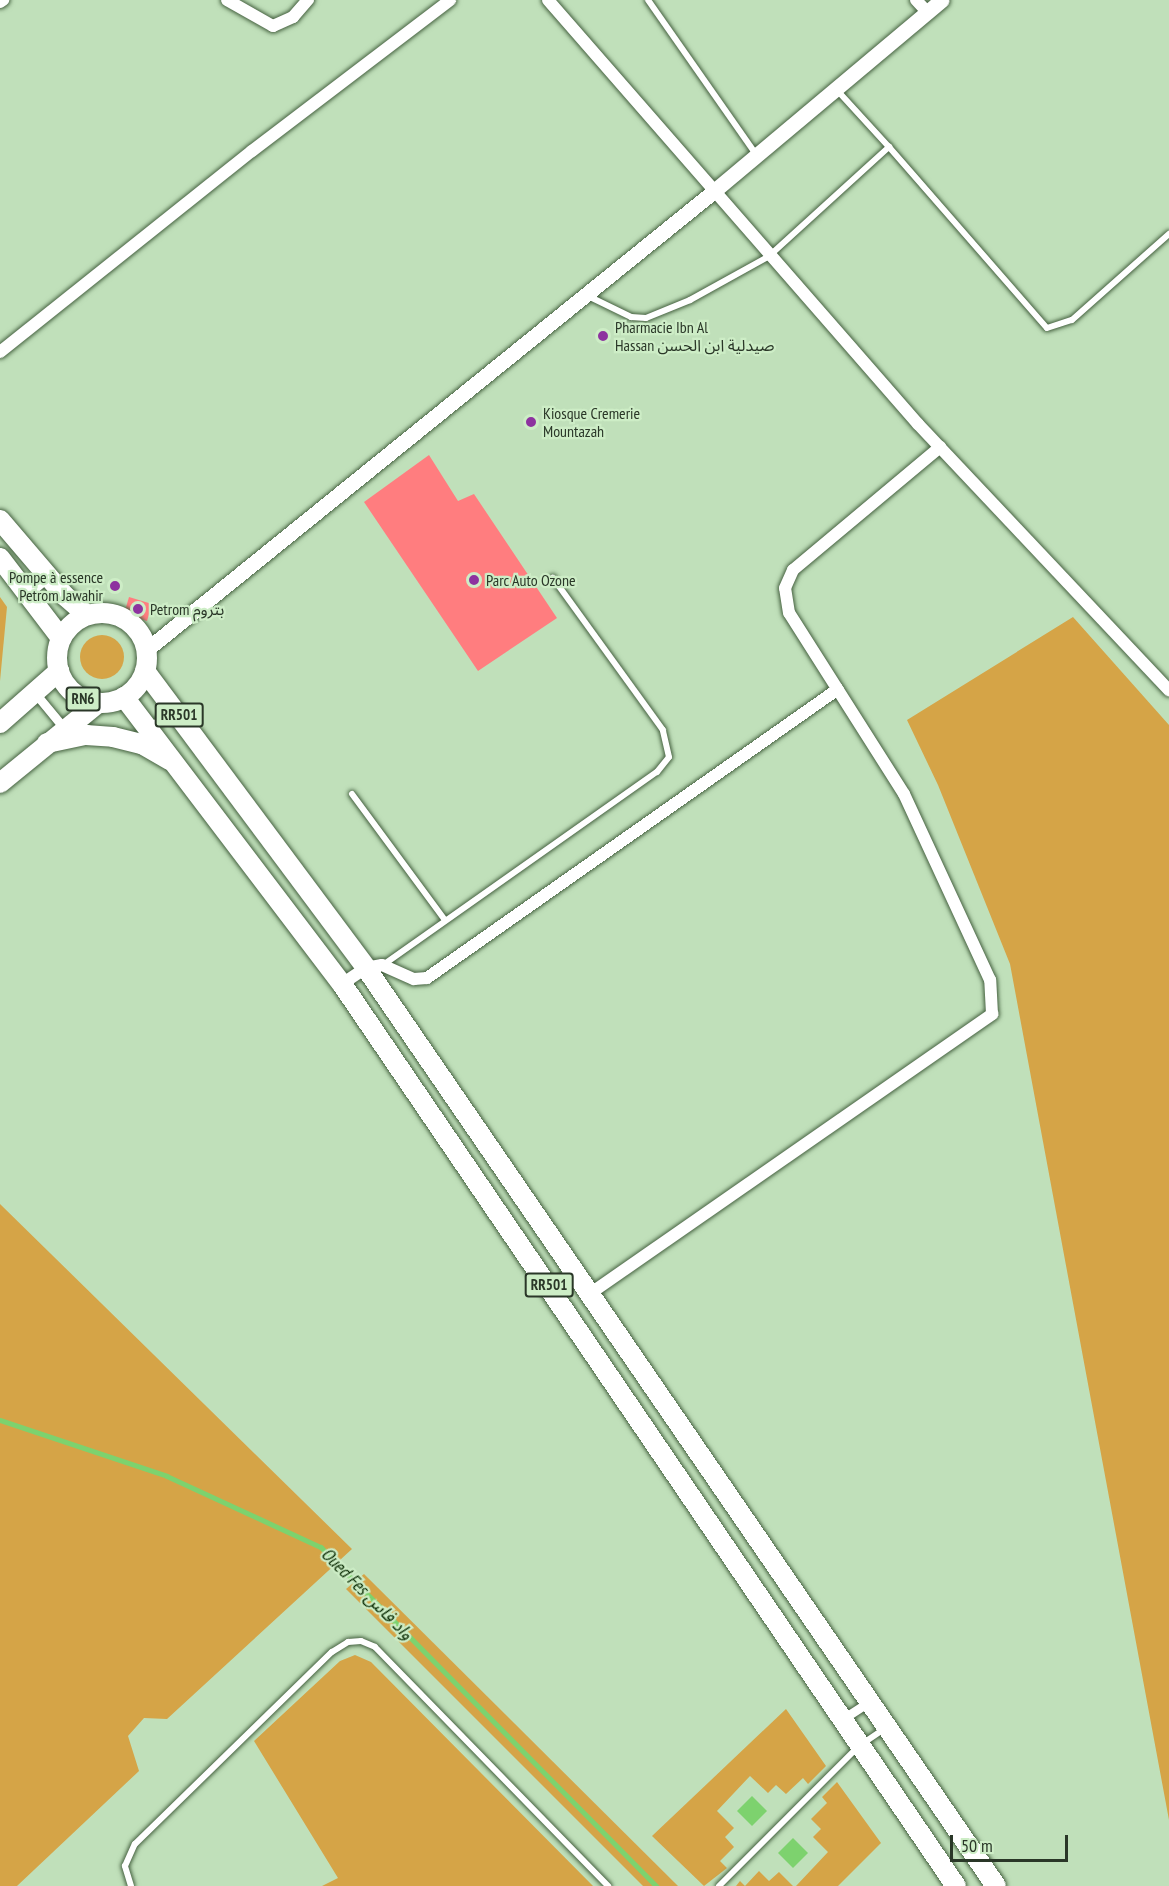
<!DOCTYPE html>
<meta charset="utf-8">
<style>
body{margin:0}
#map{position:relative;width:1169px;height:1886px;overflow:hidden;background:#c0e0ba;font-family:"PT Sans Narrow","Noto Sans Arabic",sans-serif}
div>[style]{position:absolute}
.green>*{inset:0;background:#d5a447}
.round{border-radius:50%}
.water>*{inset:0;background:#7dd26e}
.stream>*{height:4.5px;margin:-2.25px;padding:0 2.25px;transform-origin:2.25px;border-radius:2.25px;background:#7dd26e}
.building>*{inset:0;background:#ff7d7f}
.roads{filter:drop-shadow(0 0 2px #456140) drop-shadow(0 0 2px #456140)}
.service>*{height:6px;margin:-3px;padding:0 3px;transform-origin:3px;border-radius:3px;background:#fff}
.pedestrian>*{height:9px;margin:-4.5px;padding:0 4.5px;transform-origin:4.5px;border-radius:4.5px;background:#fff}
.minor>*{height:12px;margin:-6px;padding:0 6px;transform-origin:6px;border-radius:6px;background:#fff}
.tertiary>*{height:15px;margin:-7.5px;padding:0 7.5px;transform-origin:7.5px;border-radius:7.5px;background:#fff}
.primary>*{height:20px;margin:-10px;padding:0 10px;transform-origin:10px;border-radius:10px;background:#fff}
.primary>.ring{margin:-10px;padding:0;box-sizing:content-box;background:none;border:20px solid #fff;border-radius:50%}
.dots>*{width:16px;height:16px;translate:-50% -50%;box-sizing:border-box;border:3px solid #cdedc6;border-radius:50%}
span{translate:-50% -50%;white-space:nowrap;text-align:center;line-height:1.15;-webkit-text-stroke:4.5px #cdedc6;paint-order:stroke}
.shield-label span{padding:2px 4px;background:#cdedc6;border:2px solid;border-radius:4px;-webkit-text-stroke-width:0}
.shield-label{font-size:15px;color:#2a3728;font-weight:700}
.poi-label{font-size:16px;color:#2a3728}
.left{translate:0 -50%;text-align:left}
.right{translate:-100% -50%;text-align:right}
.water-label{font-size:18px;color:#11320a;font-style:italic}
.scale{position:absolute;left:950px;top:1835px;width:118px;height:27px;box-sizing:border-box;border:3px solid #2a3728;border-top:0;padding-left:8px;font-size:18px;line-height:21px;white-space:nowrap;color:#2a3728;-webkit-text-stroke:4px #cdedc6;paint-order:stroke}
</style>
<div id="map">
<div class="green">
<i style="clip-path:polygon(0 597px,7px 607px,0 681px)"></i>
<i style="clip-path:polygon(1073px 617px,1169px 725px,1169px 1820px,1010px 964px,938px 785px,907px 720px)"></i>
<i class="round" style="left:80px;top:635px;width:44px;height:44px"></i>
<i style="clip-path:polygon(0 1204px,352px 1549px,167px 1719px,144px 1718px,128px 1736px,139px 1771px,17px 1886px,0 1886px)"></i>
<i style="clip-path:polygon(364px 1574px,678px 1886px,643px 1886px,346px 1589px)"></i>
<i style="clip-path:polygon(355px 1655px,371px 1662px,593px 1886px,322px 1886px,338px 1878px,254px 1741px,340px 1661px)"></i>
<i style="clip-path:polygon(786px 1709px,826px 1766px,808px 1784px,803px 1778px,786px 1794px,776px 1785px,768px 1793px,750px 1776px,717px 1811px,734px 1828px,725px 1837px,734px 1847px,720px 1861px,727px 1868px,704px 1886px,652px 1836px)"></i>
<i style="clip-path:polygon(837px 1782px,881px 1843px,838px 1886px,796px 1886px,828px 1852px,813px 1837px,821px 1829px,811px 1819px,827px 1803px,822px 1797px)"></i>
<i style="clip-path:polygon(759px 1871px,769px 1881px,779px 1872px,793px 1886px,736px 1886px,740px 1881px,745px 1886px)"></i>
</div>
<div class="water">
<i style="clip-path:polygon(752px 1796px,767px 1811px,752px 1826px,737px 1811px)"></i>
<i style="clip-path:polygon(793px 1838px,808px 1853px,793px 1868px,778px 1853px)"></i>
</div>
<div class="stream">
<i style="left:0;top:1420px;width:176px;rotate:18.5deg"></i>
<i style="left:167px;top:1476px;width:170px;rotate:24.8deg"></i>
<i style="left:321px;top:1547px;width:477px;rotate:45.3deg"></i>
</div>
<div class="building">
<i style="clip-path:polygon(429px 455px,458px 501px,474px 494px,557px 618px,478px 671px,364px 502px)"></i>
<i style="clip-path:polygon(129px 597px,152px 604px,147px 621px,124px 614px)"></i>
</div>
<div class="roads">
<div class="service">
<i style="left:648px;top:0;width:188px;rotate:55deg"></i>
<i style="left:889px;top:147px;width:240px;rotate:48.9deg"></i>
<i style="left:1047px;top:328px;width:26px;rotate:-18deg"></i>
<i style="left:1072px;top:320px;width:130px;rotate:-41.6deg"></i>
<i style="left:588px;top:296px;width:48px;rotate:26deg"></i>
<i style="left:631px;top:317px;width:15px;rotate:4deg"></i>
<i style="left:646px;top:318px;width:48px;rotate:-22.2deg"></i>
<i style="left:690px;top:300px;width:89px;rotate:-28.9deg"></i>
<i style="left:768px;top:257px;width:164px;rotate:-42.3deg"></i>
<i style="left:889px;top:147px;width:79px;rotate:-132.4deg"></i>
<i style="left:352px;top:794px;width:155px;rotate:53.6deg"></i>
<i style="left:383px;top:965px;width:335px;rotate:-35.2deg"></i>
<i style="left:657px;top:772px;width:19px;rotate:-51deg"></i>
<i style="left:669px;top:757px;width:28px;rotate:-103deg"></i>
<i style="left:663px;top:730px;width:188px;rotate:-125.9deg"></i>
<i style="left:131px;top:1886px;width:21px;rotate:-107deg"></i>
<i style="left:125px;top:1866px;width:24px;rotate:-66deg"></i>
<i style="left:135px;top:1844px;width:275px;rotate:-44.3deg"></i>
<i style="left:332px;top:1652px;width:19px;rotate:-32deg"></i>
<i style="left:348px;top:1642px;width:13px;rotate:-4deg"></i>
<i style="left:361px;top:1641px;width:15px;rotate:23deg"></i>
<i style="left:375px;top:1647px;width:334px;rotate:45.7deg"></i>
<i style="left:719px;top:1886px;width:198px;rotate:-45deg"></i>
<i style="left:859px;top:1746px;width:32px;rotate:-34deg"></i>
</div>
<div class="pedestrian">
<i style="left:29px;top:593px;width:25px;rotate:-40deg"></i>
<i style="left:35px;top:693px;width:45px;rotate:50.4deg"></i>
<i style="left:150px;top:728px;width:31px;rotate:-38deg"></i>
<i style="left:551px;top:1286px;width:28px;rotate:-38deg"></i>
<i style="left:841px;top:1720px;width:33px;rotate:-33deg"></i>
</div>
<div class="minor">
<i style="left:227px;top:0;width:53px;rotate:29.5deg"></i>
<i style="left:273px;top:26px;width:22px;rotate:-24deg"></i>
<i style="left:293px;top:17px;width:23px;rotate:-49deg"></i>
<i style="left:548px;top:0;width:563px;rotate:48.89deg"></i>
<i style="left:918px;top:424px;width:366px;rotate:46.7deg"></i>
<i style="left:916px;top:0;width:16px;rotate:47deg"></i>
<i style="left:0;top:2px;width:4px;rotate:-34deg"></i>
<i style="left:0;top:352px;width:322px;rotate:-38.6deg"></i>
<i style="left:252px;top:151px;width:249px;rotate:-37.3deg"></i>
<i style="left:342px;top:984px;width:29px;rotate:-34deg"></i>
<i style="left:366px;top:968px;width:16px;rotate:-11deg"></i>
<i style="left:382px;top:965px;width:35px;rotate:24deg"></i>
<i style="left:414px;top:979px;width:13px;rotate:-4deg"></i>
<i style="left:427px;top:978px;width:502px;rotate:-35.11deg"></i>
<i style="left:591px;top:1293px;width:489px;rotate:-34.8deg"></i>
<i style="left:992px;top:1014px;width:34px;rotate:-93deg"></i>
<i style="left:990px;top:980px;width:205px;rotate:-114.8deg"></i>
<i style="left:904px;top:794px;width:214px;rotate:-122.4deg"></i>
<i style="left:789px;top:613px;width:25px;rotate:-99deg"></i>
<i style="left:785px;top:588px;width:20px;rotate:-66deg"></i>
<i style="left:793px;top:570px;width:192px;rotate:-39.9deg"></i>
</div>
<div class="tertiary">
<i style="left:146px;top:650px;width:730px;rotate:-38.94deg"></i>
<i style="left:714px;top:191px;width:297px;rotate:-40deg"></i>
</div>
<div class="primary">
<i style="left:0;top:520px;width:100px;rotate:49.5deg"></i>
<i style="left:65px;top:596px;width:29px;rotate:41deg"></i>
<i style="left:0;top:558px;width:101px;rotate:52.7deg"></i>
<i class="ring" style="left:57px;top:613px;width:70px;height:70px"></i>
<i style="left:145px;top:671px;width:370px;rotate:53.3deg"></i>
<i style="left:366px;top:968px;width:1113px;rotate:55.54deg"></i>
<i style="left:124px;top:697px;width:360px;rotate:52.8deg"></i>
<i style="left:342px;top:984px;width:1091px;rotate:55.76deg"></i>
<i style="left:0;top:723px;width:79px;rotate:-41.4deg"></i>
<i style="left:47px;top:743px;width:40px;rotate:-12deg"></i>
<i style="left:86px;top:735px;width:27px;rotate:4deg"></i>
<i style="left:113px;top:737px;width:30px;rotate:14deg"></i>
<i style="left:142px;top:744px;width:32px;rotate:30deg"></i>
<i style="left:0;top:783px;width:127px;rotate:-39.2deg"></i>
</div>
</div>
<div class="dots">
<i style="left:603px;top:336px;background:#8d339f"></i>
<i style="left:531px;top:422px;background:#8d339f"></i>
<i style="left:474px;top:580px;background:#8d339f"></i>
<i style="left:115px;top:586px;background:#8d339f"></i>
<i style="left:138px;top:609px;background:#8d339f"></i>
</div>
<div class="shield-label">
<span style="left:83px;top:699px">RN6</span>
<span style="left:179px;top:715px">RR501</span>
<span style="left:549px;top:1285px">RR501</span>
</div>
<div class="poi-label">
<span class="left" style="left:615px;top:336px">Pharmacie Ibn Al<br>Hassan صيدلية ابن الحسن</span>
<span class="left" style="left:543px;top:422px">Kiosque Cremerie<br>Mountazah</span>
<span class="right" style="left:103px;top:586px">Pompe à essence<br>Petrom Jawahir</span>
<span class="left" style="left:486px;top:580px">Parc Auto Ozone</span>
<span class="left" style="left:150px;top:609px">Petrom بتروم</span>
</div>
<div class="water-label">
<span style="left:367px;top:1594px;rotate:45deg">Oued Fes واد فاس</span>
</div>
<div class="scale">50 m</div>
</div>
